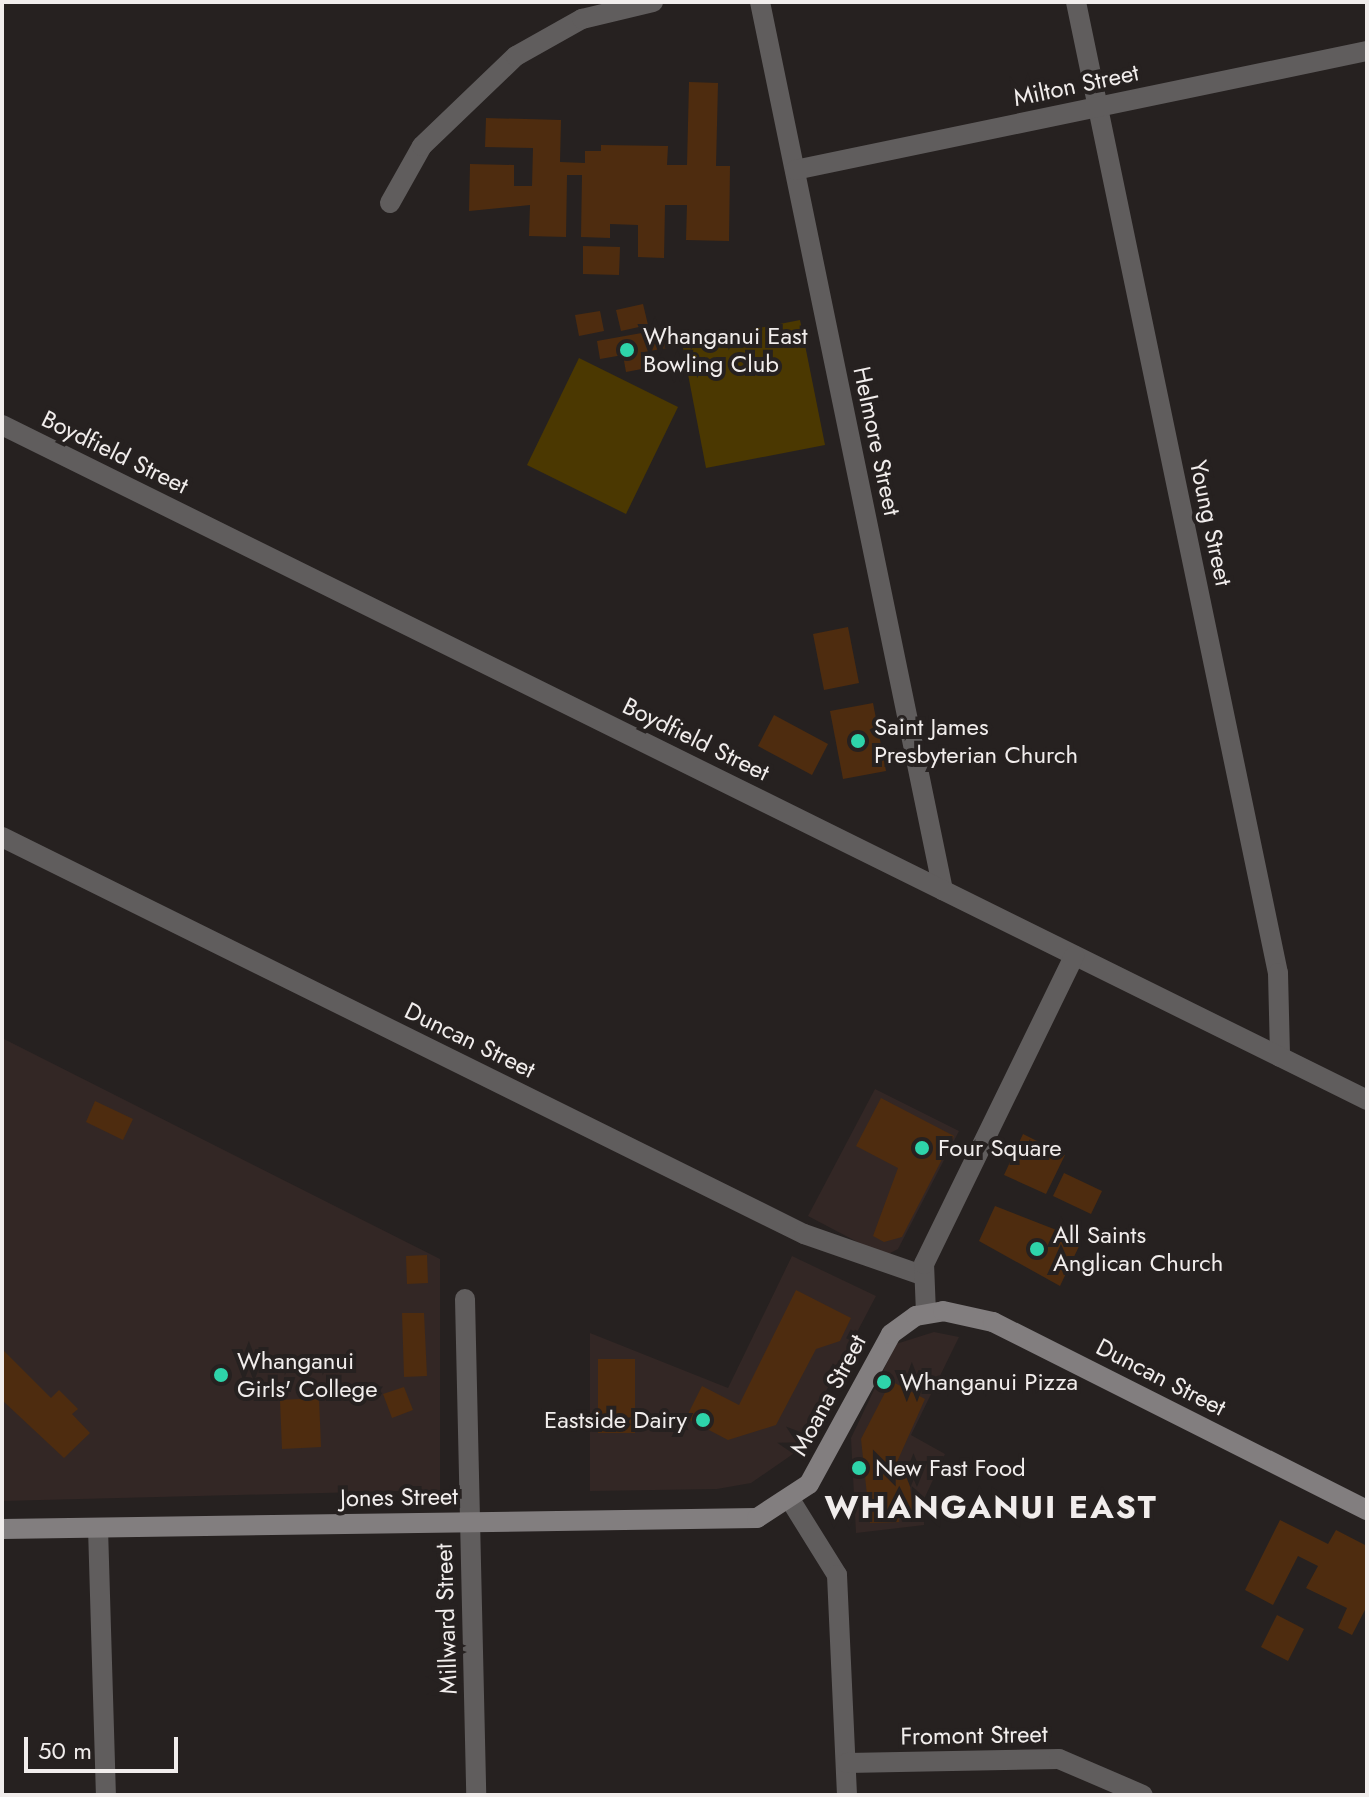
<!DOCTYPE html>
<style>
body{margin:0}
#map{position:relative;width:1369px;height:1797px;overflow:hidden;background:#262120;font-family:Jost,sans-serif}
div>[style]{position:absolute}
.built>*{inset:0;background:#332725}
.green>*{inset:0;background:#4b3801}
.building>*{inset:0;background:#4e2c0f}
.minor>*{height:20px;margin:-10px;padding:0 10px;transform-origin:10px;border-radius:10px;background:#605d5d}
.secondary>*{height:20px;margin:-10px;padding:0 10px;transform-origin:10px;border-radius:10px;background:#827e7f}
.dots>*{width:22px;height:22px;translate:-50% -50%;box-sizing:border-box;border:4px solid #262120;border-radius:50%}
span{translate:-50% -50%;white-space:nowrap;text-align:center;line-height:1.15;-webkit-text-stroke:8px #262120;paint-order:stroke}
.street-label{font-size:24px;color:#f1edec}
.poi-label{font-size:24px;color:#f1edec}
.left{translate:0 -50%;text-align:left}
.right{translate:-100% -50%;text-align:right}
.district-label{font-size:32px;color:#f1edec;font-weight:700;letter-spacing:2px}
.frame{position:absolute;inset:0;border:4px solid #f1edec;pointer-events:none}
.scale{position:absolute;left:24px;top:1737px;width:154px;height:36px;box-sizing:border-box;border:4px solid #f1edec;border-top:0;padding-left:10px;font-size:24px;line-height:28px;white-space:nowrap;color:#f1edec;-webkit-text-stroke:6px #262120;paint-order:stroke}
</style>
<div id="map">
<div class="built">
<i style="clip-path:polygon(2px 1038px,440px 1259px,440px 1490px,2px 1501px)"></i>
<i style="clip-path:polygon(875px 1089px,959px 1131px,898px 1249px,884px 1256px,808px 1216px)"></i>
<i style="clip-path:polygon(792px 1256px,876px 1296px,793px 1454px,751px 1483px,717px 1489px,590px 1491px,590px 1333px,728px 1388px)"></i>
<i style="clip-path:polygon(934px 1332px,959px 1337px,911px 1435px,945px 1454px,925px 1497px,924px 1525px,856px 1533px,851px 1438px,896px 1344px)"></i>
</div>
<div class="green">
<i style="clip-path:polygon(800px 320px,825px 445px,706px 468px,682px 343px)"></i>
<i style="clip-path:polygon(579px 358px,678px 407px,626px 514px,527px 465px)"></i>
</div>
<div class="building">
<i style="clip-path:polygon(689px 82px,718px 83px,716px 166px,730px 166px,729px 241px,686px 240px,687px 205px,665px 205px,664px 258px,638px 257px,638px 225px,610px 224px,610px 238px,581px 237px,582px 175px,567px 175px,566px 237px,529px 236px,530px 205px,469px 211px,470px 164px,514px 165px,514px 186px,532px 186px,533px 148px,485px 147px,486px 118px,561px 120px,560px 162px,585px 163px,585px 151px,601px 151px,601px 145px,668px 146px,667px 165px,687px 165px)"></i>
<i style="clip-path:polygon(583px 246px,620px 247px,619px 275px,583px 274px)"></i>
<i style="clip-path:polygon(643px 304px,648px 325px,621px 331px,616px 310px)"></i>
<i style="clip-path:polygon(600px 311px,604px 331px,579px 336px,575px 315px)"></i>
<i style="clip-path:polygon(664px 329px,667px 348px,644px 352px,647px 368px,626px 372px,623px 355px,600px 359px,597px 341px)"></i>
<i style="clip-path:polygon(848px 627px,859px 683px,824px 690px,813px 634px)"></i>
<i style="clip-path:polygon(873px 703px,886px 771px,843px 779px,830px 711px)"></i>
<i style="clip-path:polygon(774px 715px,828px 744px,812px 775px,758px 746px)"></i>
<i style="clip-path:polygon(881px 1098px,954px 1136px,902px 1237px,884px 1242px,873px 1236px,898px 1168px,856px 1146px)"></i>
<i style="clip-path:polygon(95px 1101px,133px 1119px,123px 1140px,86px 1122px)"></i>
<i style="clip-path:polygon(1023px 1134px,1065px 1155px,1046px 1194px,1004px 1175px)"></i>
<i style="clip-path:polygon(1064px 1173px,1102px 1191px,1091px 1214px,1053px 1196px)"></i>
<i style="clip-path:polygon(995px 1206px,1082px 1240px,1060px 1286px,979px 1241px)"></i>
<i style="clip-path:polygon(427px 1255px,428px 1283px,407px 1284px,406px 1256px)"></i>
<i style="clip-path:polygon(796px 1290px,851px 1318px,840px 1341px,816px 1349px,776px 1425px,728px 1440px,686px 1418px,702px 1386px,739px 1405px)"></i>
<i style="clip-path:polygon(402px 1313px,424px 1313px,427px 1376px,404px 1377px)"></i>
<i style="clip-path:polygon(2px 1349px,51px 1398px,59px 1390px,78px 1409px,72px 1414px,90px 1433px,64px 1458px,2px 1400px)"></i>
<i style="clip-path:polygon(598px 1359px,635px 1359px,635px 1433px,598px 1433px)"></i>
<i style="clip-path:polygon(891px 1381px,925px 1399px,893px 1471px,909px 1479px,913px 1511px,898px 1512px,899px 1522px,870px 1523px,861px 1439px)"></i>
<i style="clip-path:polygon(404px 1387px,413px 1410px,392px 1418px,383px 1394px)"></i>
<i style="clip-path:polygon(319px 1398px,321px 1447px,282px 1449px,280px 1400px)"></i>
<i style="clip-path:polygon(1280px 1520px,1328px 1544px,1336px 1530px,1367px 1546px,1367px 1606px,1352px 1635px,1338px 1628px,1347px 1608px,1306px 1588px,1318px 1566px,1298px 1556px,1273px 1605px,1245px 1590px)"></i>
<i style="clip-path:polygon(1277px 1615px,1304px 1629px,1288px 1661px,1261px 1647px)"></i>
</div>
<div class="minor">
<i style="left:760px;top:2px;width:907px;rotate:78.36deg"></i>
<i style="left:1076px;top:2px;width:992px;rotate:78.25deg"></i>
<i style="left:1278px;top:973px;width:84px;rotate:88.6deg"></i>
<i style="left:795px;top:170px;width:584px;rotate:-11.75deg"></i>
<i style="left:390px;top:203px;width:65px;rotate:-60.7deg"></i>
<i style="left:422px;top:146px;width:130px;rotate:-43.8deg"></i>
<i style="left:516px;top:56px;width:76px;rotate:-29.3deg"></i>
<i style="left:582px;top:19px;width:73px;rotate:-13.5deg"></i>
<i style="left:2px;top:425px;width:1523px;rotate:26.31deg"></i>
<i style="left:2px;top:837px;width:895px;rotate:26.34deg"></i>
<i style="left:804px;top:1234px;width:125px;rotate:19.2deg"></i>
<i style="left:465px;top:1299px;width:496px;rotate:88.7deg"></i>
<i style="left:926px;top:1313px;width:49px;rotate:-92.3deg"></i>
<i style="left:924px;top:1264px;width:343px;rotate:-64deg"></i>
<i style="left:791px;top:1501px;width:87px;rotate:58.1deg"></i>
<i style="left:837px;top:1575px;width:220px;rotate:87.4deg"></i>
<i style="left:98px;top:1528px;width:267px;rotate:88.3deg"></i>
<i style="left:847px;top:1763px;width:212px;rotate:-1.1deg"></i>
<i style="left:1059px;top:1759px;width:91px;rotate:23.2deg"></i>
</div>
<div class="secondary">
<i style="left:2px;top:1529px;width:755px;rotate:-0.83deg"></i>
<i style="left:757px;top:1518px;width:62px;rotate:-33.2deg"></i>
<i style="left:809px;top:1484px;width:171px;rotate:-61.3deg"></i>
<i style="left:891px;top:1334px;width:31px;rotate:-36deg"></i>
<i style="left:916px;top:1316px;width:27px;rotate:-10deg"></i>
<i style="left:943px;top:1311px;width:51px;rotate:12.4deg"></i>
<i style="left:993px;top:1322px;width:419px;rotate:26.7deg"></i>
</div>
<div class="dots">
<i style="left:627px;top:350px;background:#2ed4aa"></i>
<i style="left:858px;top:741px;background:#2ed4aa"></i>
<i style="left:922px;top:1148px;background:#2ed4aa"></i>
<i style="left:1037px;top:1249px;background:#2ed4aa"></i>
<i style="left:221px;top:1375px;background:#2ed4aa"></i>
<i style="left:884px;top:1382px;background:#2ed4aa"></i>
<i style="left:703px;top:1420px;background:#2ed4aa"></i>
<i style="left:859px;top:1468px;background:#2ed4aa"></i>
</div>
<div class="street-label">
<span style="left:1076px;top:85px;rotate:-12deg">Milton Street</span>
<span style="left:877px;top:441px;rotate:78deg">Helmore Street</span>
<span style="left:115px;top:452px;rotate:26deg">Boydfield Street</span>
<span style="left:1211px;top:523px;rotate:78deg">Young Street</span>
<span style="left:696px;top:739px;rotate:26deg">Boydfield Street</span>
<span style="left:470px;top:1040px;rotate:26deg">Duncan Street</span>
<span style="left:1161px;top:1377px;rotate:27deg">Duncan Street</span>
<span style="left:828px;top:1395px;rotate:-62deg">Moana Street</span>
<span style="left:399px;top:1497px;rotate:-1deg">Jones Street</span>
<span style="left:446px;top:1619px;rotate:-92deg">Millward Street</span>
<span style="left:974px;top:1735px;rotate:-1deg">Fromont Street</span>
</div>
<div class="poi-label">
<span class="left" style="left:643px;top:350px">Whanganui East<br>Bowling Club</span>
<span class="left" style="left:874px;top:741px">Saint James<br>Presbyterian Church</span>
<span class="left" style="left:938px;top:1148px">Four Square</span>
<span class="left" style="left:1053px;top:1249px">All Saints<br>Anglican Church</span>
<span class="left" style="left:237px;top:1375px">Whanganui<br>Girls' College</span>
<span class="left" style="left:900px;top:1382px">Whanganui Pizza</span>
<span class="right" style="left:687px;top:1420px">Eastside Dairy</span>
<span class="left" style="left:875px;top:1468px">New Fast Food</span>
</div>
<div class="district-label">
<span style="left:991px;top:1507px">WHANGANUI EAST</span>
</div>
<div class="frame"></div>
<div class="scale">50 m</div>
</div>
